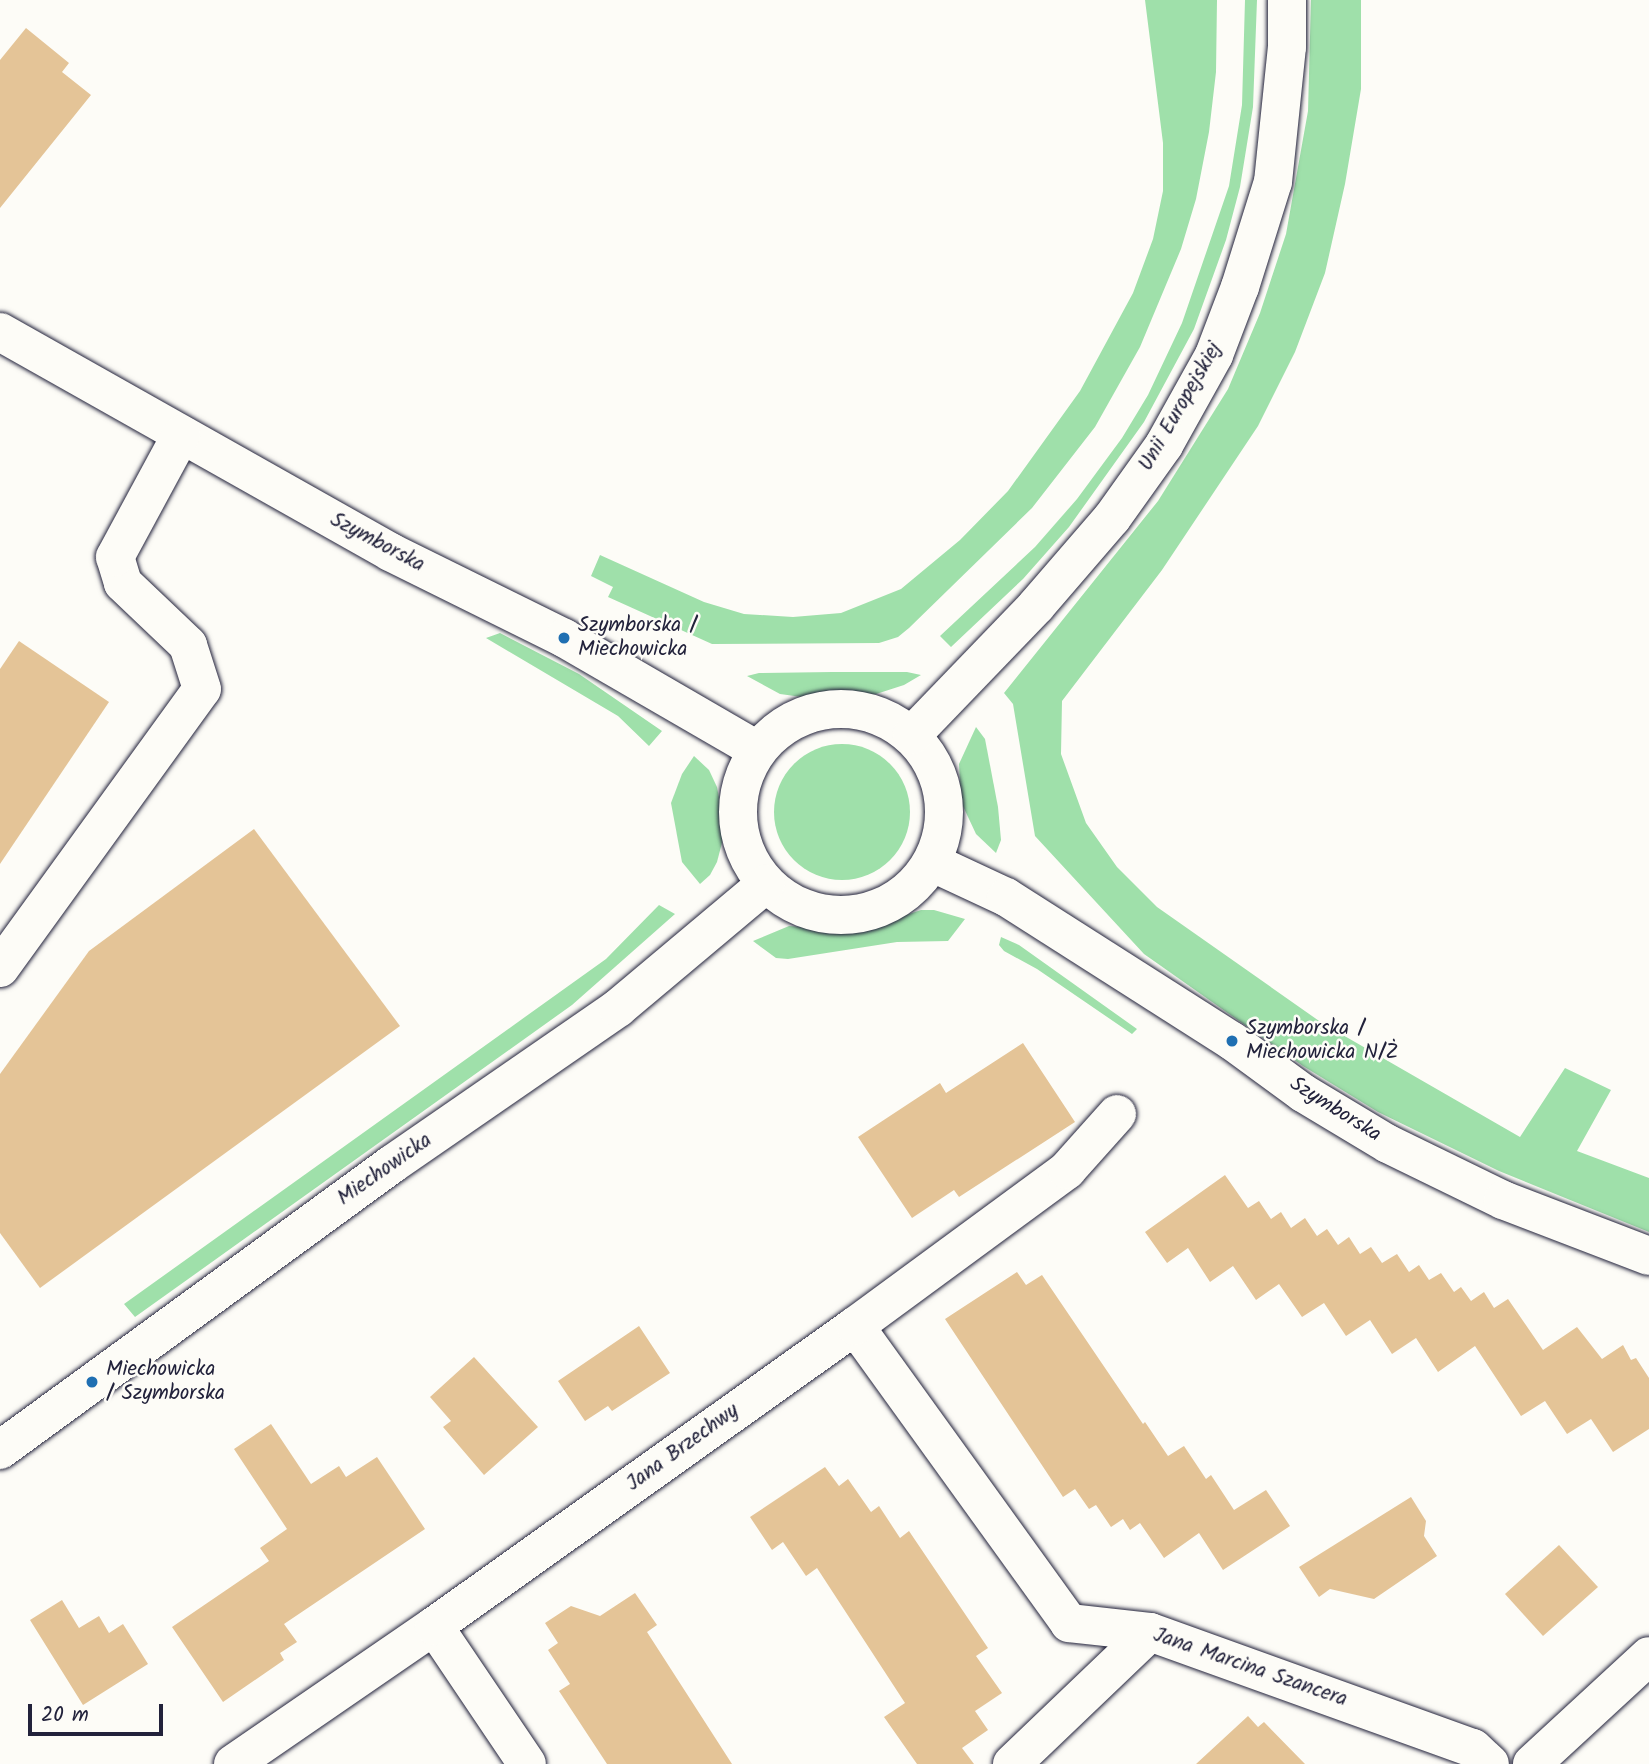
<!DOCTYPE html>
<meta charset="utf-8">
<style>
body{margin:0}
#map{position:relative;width:1649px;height:1764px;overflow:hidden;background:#fdfcf7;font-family:Kalam,sans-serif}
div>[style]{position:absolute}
.green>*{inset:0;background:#9fe0aa}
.round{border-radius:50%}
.building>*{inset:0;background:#e4c497}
.roads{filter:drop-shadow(0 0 2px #22223b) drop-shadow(0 0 2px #22223b)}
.minor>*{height:38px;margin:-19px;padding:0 19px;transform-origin:19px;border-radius:19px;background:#fdfcf7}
.minor>.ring{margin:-19px;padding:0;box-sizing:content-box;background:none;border:38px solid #fdfcf7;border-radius:50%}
.dots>*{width:19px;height:19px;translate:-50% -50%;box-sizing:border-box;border:4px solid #fdfcf7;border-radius:50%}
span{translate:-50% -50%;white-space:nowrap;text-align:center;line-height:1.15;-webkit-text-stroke:5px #fdfcf7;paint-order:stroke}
.street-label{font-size:21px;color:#22223b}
.poi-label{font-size:21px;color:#22223b}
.left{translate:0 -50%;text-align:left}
.scale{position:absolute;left:28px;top:1704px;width:135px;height:32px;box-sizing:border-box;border:4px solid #22223b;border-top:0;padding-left:9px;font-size:21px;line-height:24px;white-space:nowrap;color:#22223b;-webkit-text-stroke:5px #fdfcf7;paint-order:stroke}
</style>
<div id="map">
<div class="green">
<i style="clip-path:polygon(1145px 0,1217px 0,1216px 72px,1209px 132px,1196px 199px,1181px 249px,1140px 347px,1095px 427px,1032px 508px,909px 628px,898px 637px,879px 643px,712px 644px,608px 597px,613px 587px,591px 576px,600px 555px,704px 602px,744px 614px,793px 617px,841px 613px,901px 589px,960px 540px,1008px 491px,1080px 391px,1133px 293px,1153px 239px,1163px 191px,1163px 143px)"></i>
<i style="clip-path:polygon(1245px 0,1257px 0,1253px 107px,1240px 187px,1226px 240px,1194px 329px,1144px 422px,1069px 527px,1023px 579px,951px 647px,940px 636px,1035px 547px,1077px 499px,1122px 438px,1148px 395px,1182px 323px,1229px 186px,1242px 105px)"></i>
<i style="clip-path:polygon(1311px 0,1361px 0,1361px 89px,1345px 184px,1325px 273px,1295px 352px,1258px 426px,1162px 570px,1062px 701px,1061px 754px,1086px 823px,1117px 867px,1157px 907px,1322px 1023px,1520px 1137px,1565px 1068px,1611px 1090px,1577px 1151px,1649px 1178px,1649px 1232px,1499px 1171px,1378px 1112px,1303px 1066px,1144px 954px,1035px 836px,1013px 704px,1004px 693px,1158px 501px,1228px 389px,1260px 313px,1286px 234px,1308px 111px)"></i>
<i style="clip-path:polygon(500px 633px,579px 674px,662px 731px,649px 746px,618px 716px,486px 638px)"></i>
<i style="clip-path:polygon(832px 672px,907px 672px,921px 675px,904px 685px,873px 695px,833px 693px,802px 697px,780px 694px,747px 676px,759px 673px)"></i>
<i style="clip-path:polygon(976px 727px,985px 739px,998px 807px,1001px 840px,996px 853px,976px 834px,961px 802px,959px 764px)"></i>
<i class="round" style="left:774px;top:744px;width:136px;height:136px"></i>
<i style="clip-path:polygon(694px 756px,709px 770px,717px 787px,723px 818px,724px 835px,717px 862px,710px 875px,700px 884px,682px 862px,671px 803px,682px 774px)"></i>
<i style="clip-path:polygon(659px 905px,675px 914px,572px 1005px,135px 1317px,124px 1304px,606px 959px)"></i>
<i style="clip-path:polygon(921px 910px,934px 910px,965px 919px,948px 941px,897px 942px,788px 959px,776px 958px,753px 941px,789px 926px,858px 931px)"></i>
<i style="clip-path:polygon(1001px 937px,1019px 945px,1137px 1029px,1132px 1034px,1037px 969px,1004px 951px,999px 945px)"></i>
</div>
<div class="building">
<i style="clip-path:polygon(26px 28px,69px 63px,62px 72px,91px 95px,0 208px,0 60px)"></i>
<i style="clip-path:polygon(19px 641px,109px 702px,0 864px,0 669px)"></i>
<i style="clip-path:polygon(254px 829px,400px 1026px,40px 1288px,0 1233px,0 1074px,89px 951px)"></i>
<i style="clip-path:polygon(1023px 1043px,1075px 1122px,959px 1197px,954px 1190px,912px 1218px,858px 1137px,940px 1083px,946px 1093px)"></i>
<i style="clip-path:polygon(1225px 1175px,1248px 1208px,1259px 1201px,1271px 1219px,1281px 1212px,1291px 1228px,1305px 1218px,1317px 1236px,1327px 1229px,1338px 1245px,1349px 1237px,1360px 1254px,1371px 1247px,1382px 1263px,1397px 1254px,1409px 1272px,1419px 1265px,1429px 1280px,1441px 1273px,1454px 1292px,1461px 1287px,1471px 1301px,1484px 1292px,1494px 1308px,1508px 1299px,1543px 1350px,1577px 1327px,1602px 1359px,1623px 1345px,1631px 1360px,1636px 1358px,1649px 1378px,1649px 1429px,1613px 1452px,1591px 1419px,1567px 1434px,1545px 1401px,1521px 1416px,1475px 1346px,1438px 1372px,1416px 1338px,1392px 1354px,1370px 1320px,1346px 1336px,1324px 1303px,1302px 1317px,1279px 1284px,1256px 1300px,1233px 1266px,1210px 1282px,1188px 1248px,1167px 1263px,1145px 1232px)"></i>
<i style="clip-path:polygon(1017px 1272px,1026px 1285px,1042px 1275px,1143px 1424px,1145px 1422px,1168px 1456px,1184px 1446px,1206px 1479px,1211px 1475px,1234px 1510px,1266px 1490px,1290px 1526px,1223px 1570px,1199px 1533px,1164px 1558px,1140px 1523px,1130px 1530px,1123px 1519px,1111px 1527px,1096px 1505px,1089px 1509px,1075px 1489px,1063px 1497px,945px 1319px)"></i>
<i style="clip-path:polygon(639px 1326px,670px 1373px,612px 1411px,608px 1406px,585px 1421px,558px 1381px)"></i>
<i style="clip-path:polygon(474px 1357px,538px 1427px,484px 1475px,443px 1427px,451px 1421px,430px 1397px)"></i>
<i style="clip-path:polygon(271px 1424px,311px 1484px,339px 1466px,346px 1477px,377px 1457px,425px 1529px,284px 1624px,297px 1642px,280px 1653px,284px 1660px,223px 1702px,172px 1627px,269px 1561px,260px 1548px,287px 1529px,234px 1449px)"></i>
<i style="clip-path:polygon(825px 1467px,839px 1486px,848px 1479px,871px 1512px,879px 1506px,900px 1538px,909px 1531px,988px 1648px,976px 1656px,1002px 1693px,975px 1711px,988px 1730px,962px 1748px,974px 1764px,917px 1764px,884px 1717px,905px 1703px,817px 1568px,806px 1576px,783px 1542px,772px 1550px,750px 1517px)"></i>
<i style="clip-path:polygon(1411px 1497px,1426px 1521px,1424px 1536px,1437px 1556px,1374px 1599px,1330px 1589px,1319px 1597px,1299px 1567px)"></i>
<i style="clip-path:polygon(1559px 1545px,1598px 1587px,1543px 1636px,1505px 1594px)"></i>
<i style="clip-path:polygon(635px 1593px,657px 1625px,647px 1632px,732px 1764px,607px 1764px,559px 1691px,570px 1684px,548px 1650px,558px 1643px,545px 1623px,571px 1606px,600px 1616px)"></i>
<i style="clip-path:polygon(62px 1600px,79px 1628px,99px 1616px,109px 1633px,123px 1624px,148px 1664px,83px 1705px,30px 1620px)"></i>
<i style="clip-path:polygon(1248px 1716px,1258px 1727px,1264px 1722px,1305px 1764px,1196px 1764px)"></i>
</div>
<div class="roads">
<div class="minor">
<i style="left:0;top:332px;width:448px;rotate:29.4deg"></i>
<i style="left:390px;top:552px;width:194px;rotate:26.3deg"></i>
<i style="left:564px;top:638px;width:223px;rotate:30.1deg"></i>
<i class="ring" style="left:738px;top:709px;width:168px;height:168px"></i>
<i style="left:912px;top:735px;width:179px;rotate:-46.1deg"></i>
<i style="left:1036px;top:606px;width:116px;rotate:-49.2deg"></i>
<i style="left:1112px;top:518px;width:90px;rotate:-54.5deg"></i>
<i style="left:1164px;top:445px;width:103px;rotate:-60.9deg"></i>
<i style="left:1214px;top:355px;width:73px;rotate:-69.1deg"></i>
<i style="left:1240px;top:287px;width:110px;rotate:-72.6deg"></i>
<i style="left:1273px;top:182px;width:136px;rotate:-84.1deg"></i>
<i style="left:1287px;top:47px;width:47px;rotate:-90deg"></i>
<i style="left:933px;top:863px;width:81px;rotate:25deg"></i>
<i style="left:1006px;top:897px;width:268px;rotate:32.5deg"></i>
<i style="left:1232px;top:1041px;width:88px;rotate:36.2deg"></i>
<i style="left:1303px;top:1093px;width:99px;rotate:31deg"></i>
<i style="left:1388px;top:1144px;width:128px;rotate:26deg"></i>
<i style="left:1503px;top:1200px;width:156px;rotate:21deg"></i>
<i style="left:0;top:968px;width:344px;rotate:-54.1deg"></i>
<i style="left:202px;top:689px;width:46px;rotate:-107.7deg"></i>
<i style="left:188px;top:645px;width:90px;rotate:-136.4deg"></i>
<i style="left:123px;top:583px;width:27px;rotate:-107deg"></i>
<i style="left:115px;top:557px;width:139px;rotate:-61.6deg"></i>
<i style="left:855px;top:1326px;width:366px;rotate:54.2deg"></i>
<i style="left:1069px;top:1623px;width:81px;rotate:6.3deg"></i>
<i style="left:1150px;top:1632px;width:343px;rotate:19.8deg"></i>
<i style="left:1473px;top:1748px;width:23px;rotate:43deg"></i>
<i style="left:0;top:1450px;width:485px;rotate:-36.1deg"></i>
<i style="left:392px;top:1164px;width:275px;rotate:-34.6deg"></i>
<i style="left:618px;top:1008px;width:193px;rotate:-40deg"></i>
<i style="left:434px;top:1626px;width:166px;rotate:56deg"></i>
<i style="left:233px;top:1764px;width:244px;rotate:-34.5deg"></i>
<i style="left:434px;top:1626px;width:517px;rotate:-35.47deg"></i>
<i style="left:855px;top:1326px;width:263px;rotate:-36.3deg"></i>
<i style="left:1067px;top:1170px;width:75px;rotate:-48.2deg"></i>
<i style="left:1012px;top:1764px;width:191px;rotate:-43.7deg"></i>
<i style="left:1532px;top:1764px;width:159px;rotate:-42.7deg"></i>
</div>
</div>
<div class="dots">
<i style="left:564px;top:638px;background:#1f6fb2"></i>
<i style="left:1232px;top:1041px;background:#1f6fb2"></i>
<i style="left:92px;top:1382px;background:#1f6fb2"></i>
</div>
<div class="street-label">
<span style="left:1181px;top:407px;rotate:-60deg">Unii Europejskiej</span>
<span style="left:377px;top:543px;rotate:28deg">Szymborska</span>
<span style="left:1335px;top:1110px;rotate:32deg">Szymborska</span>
<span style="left:385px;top:1170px;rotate:-35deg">Miechowicka</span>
<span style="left:683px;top:1448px;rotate:-36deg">Jana Brzechwy</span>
<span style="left:1250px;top:1668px;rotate:19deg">Jana Marcina Szancera</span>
</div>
<div class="poi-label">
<span class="left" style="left:578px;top:638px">Szymborska /<br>Miechowicka</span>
<span class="left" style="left:1246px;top:1041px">Szymborska /<br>Miechowicka N/Ż</span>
<span class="left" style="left:106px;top:1382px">Miechowicka<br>/ Szymborska</span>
</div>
<div class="scale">20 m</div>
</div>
